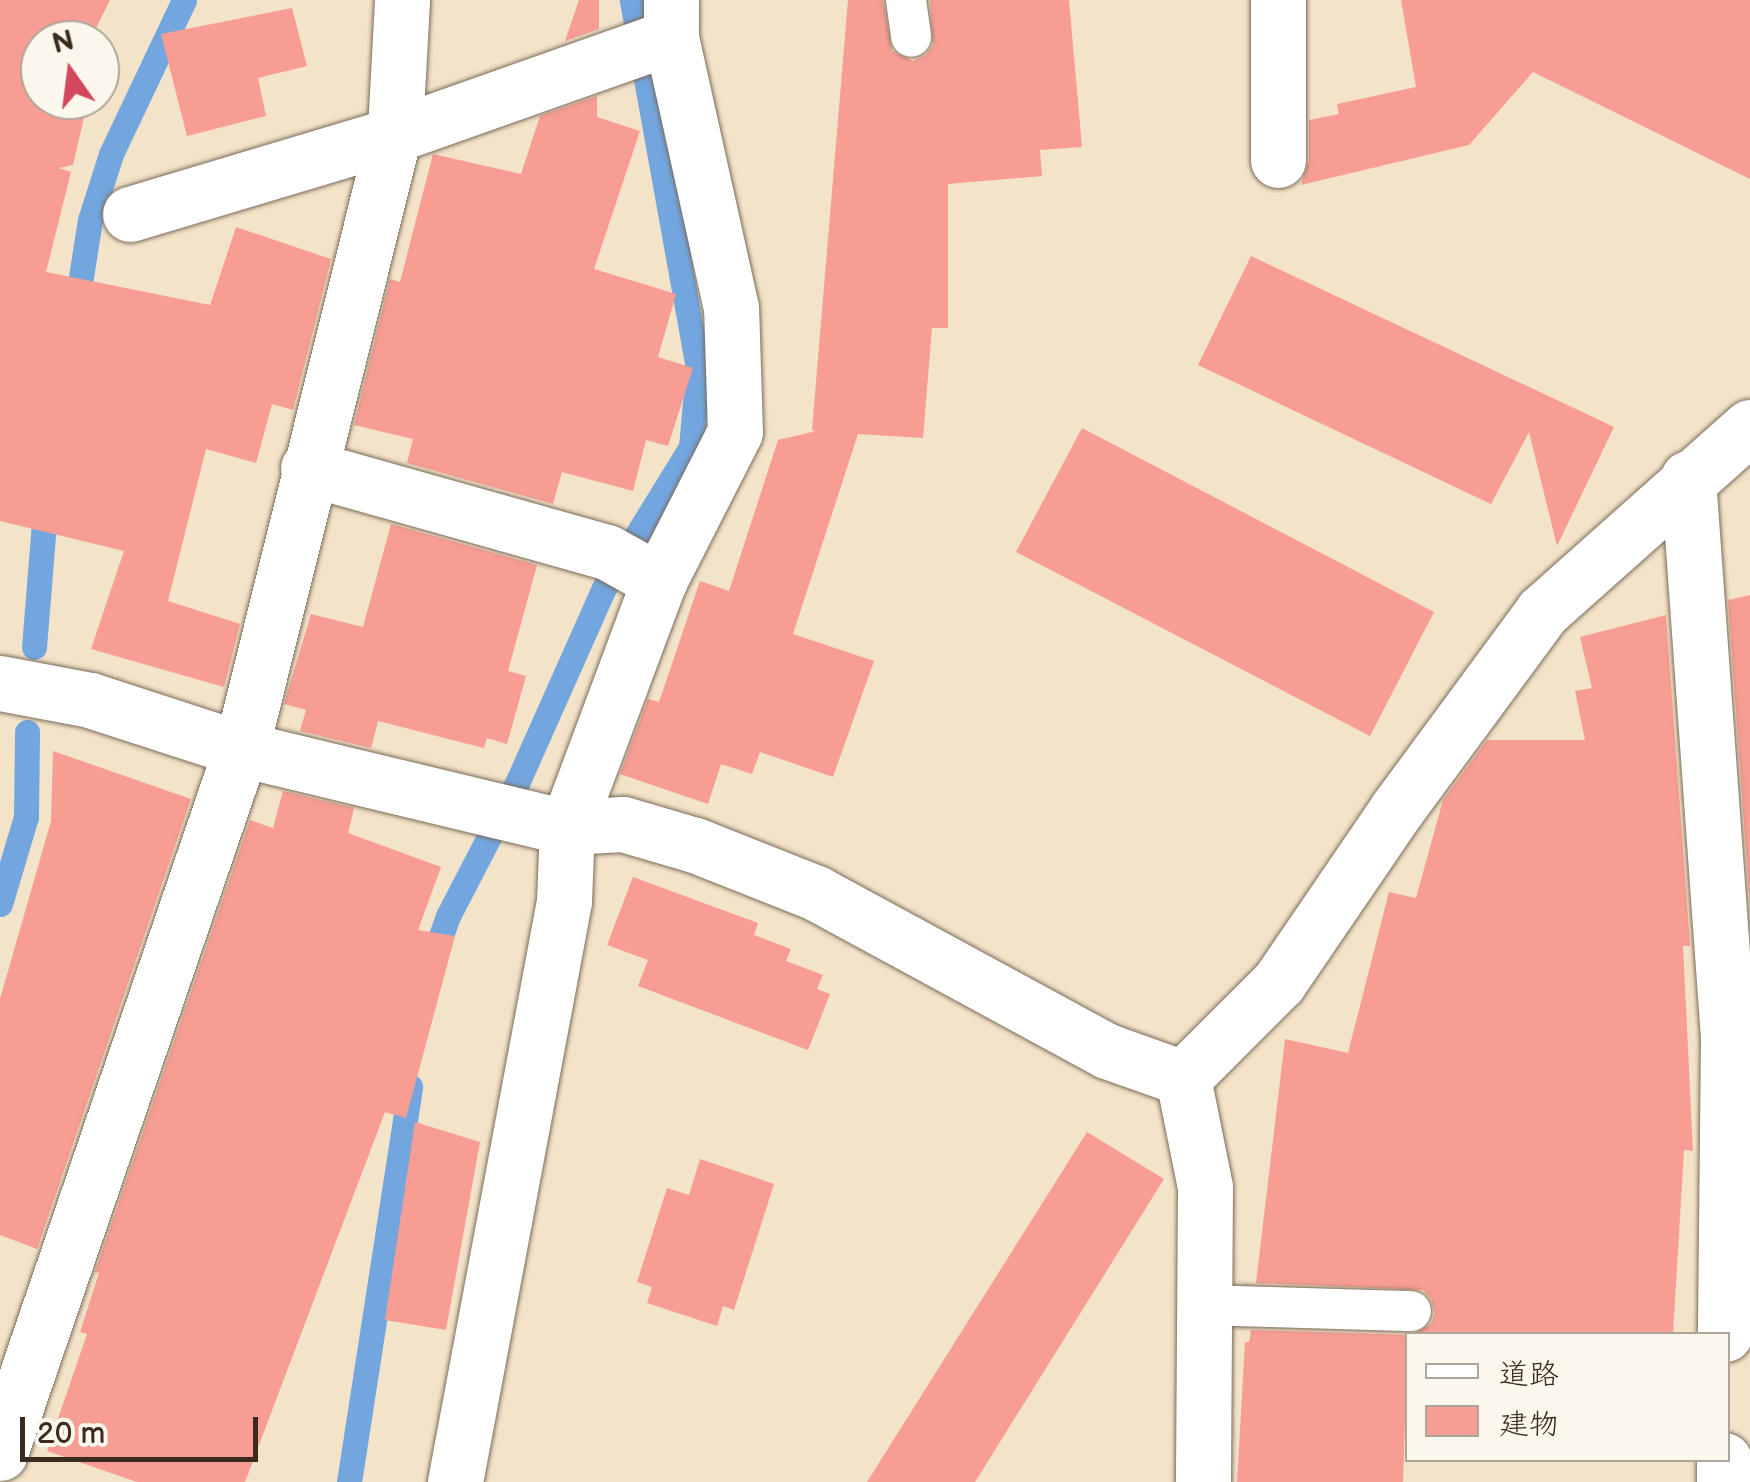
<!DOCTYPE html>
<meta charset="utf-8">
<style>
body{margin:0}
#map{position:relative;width:1750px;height:1482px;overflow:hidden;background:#f3e3c8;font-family:"Balsamiq Sans","Klee One",sans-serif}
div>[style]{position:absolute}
.stream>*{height:25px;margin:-12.5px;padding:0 12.5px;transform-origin:12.5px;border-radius:12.5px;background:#73a6df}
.building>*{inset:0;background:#f79d93}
.roads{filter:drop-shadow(0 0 2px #7b6b5a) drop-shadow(0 0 2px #7b6b5a)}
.lane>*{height:40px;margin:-20px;padding:0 20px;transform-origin:20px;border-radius:20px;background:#fff}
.street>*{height:55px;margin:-27.5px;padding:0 27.5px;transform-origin:27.5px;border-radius:27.5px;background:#fff}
span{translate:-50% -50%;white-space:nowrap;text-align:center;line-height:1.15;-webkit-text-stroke:8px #fbf7ec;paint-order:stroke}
.legend{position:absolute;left:1405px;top:1332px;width:325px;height:130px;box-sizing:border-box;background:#fbf7ec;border:2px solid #aea59a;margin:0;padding:12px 18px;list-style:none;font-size:30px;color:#3b2a1e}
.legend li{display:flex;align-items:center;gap:20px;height:50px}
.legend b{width:50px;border:2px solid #aea59a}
.north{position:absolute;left:20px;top:20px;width:100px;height:100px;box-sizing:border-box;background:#fbf7ec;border:2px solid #aea59a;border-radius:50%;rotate:346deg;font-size:28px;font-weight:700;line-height:40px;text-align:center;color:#3b2a1e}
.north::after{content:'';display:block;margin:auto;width:35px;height:45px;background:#d1495b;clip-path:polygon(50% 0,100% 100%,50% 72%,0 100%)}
.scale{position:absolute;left:20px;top:1417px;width:238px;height:45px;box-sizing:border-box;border:5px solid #3b2a1e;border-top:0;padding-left:12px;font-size:30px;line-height:35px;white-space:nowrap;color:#3b2a1e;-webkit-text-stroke:8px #fbf7ec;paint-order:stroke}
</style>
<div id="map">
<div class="stream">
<i style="left:76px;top:309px;width:90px;rotate:-81.1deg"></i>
<i style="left:90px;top:220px;width:69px;rotate:-72.3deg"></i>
<i style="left:111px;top:154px;width:170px;rotate:-64.6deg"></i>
<i style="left:34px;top:647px;width:150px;rotate:-85.4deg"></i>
<i style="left:0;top:904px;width:91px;rotate:-73.4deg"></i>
<i style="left:26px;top:817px;width:85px;rotate:-89.3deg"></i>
<i style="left:431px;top:964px;width:51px;rotate:-70.5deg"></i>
<i style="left:448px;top:916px;width:152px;rotate:-62.6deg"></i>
<i style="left:518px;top:781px;width:211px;rotate:-66deg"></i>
<i style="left:604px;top:588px;width:166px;rotate:-58.3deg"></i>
<i style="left:691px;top:447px;width:79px;rotate:-84.9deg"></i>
<i style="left:698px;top:368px;width:374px;rotate:-100.2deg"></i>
<i style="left:349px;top:1482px;width:400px;rotate:-81.2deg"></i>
</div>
<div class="building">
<i style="clip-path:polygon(0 0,110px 0,90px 40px,40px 40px,40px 100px,88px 100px,73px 165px,59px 168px,71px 172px,46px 272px,210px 305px,236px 227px,331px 259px,293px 410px,272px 404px,256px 463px,206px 449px,168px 601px,240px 624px,224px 687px,91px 649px,124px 551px,0 521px)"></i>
<i style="clip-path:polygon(579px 0,599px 0,599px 29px,565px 41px)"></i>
<i style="clip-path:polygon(848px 0,883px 0,892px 51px,913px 61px,926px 55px,933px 45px,930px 0,1069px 0,1082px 147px,1040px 150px,1042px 176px,948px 184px,948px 328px,932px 328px,923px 438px,858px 434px,793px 634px,874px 661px,833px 777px,760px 752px,752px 774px,721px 764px,708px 804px,620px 774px,648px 699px,659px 702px,700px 581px,729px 591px,778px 440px,816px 431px,812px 430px)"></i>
<i style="clip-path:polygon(1401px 0,1750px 0,1750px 179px,1533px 72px,1469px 145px,1301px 185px,1309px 160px,1309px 120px,1339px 114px,1337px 104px,1416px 87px)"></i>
<i style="clip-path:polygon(292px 8px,307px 66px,258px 78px,266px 116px,187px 136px,161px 34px)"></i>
<i style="clip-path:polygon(597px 96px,597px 117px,640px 131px,594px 269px,676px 294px,658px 357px,693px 368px,668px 446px,646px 440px,633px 491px,562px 472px,553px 504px,407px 463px,413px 439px,354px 425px,390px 279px,400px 282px,433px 154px,521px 174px,540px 116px)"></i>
<i style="clip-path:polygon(1251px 256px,1614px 427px,1557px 546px,1529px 432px,1491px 504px,1198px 365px)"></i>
<i style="clip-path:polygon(1082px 428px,1434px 612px,1370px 736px,1016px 552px)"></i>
<i style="clip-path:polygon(391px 524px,537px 565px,508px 671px,526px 676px,507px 744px,487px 738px,484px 748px,378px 721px,371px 748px,300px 731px,306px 710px,284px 704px,311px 614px,363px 627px)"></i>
<i style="clip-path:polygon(1750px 595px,1750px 907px,1728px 600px)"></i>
<i style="clip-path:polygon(1666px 615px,1690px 946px,1683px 946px,1693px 1151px,1684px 1150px,1673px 1334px,1412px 1334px,1431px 1324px,1435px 1313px,1431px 1299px,1423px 1290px,1256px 1283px,1285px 1039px,1348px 1053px,1389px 892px,1416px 898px,1443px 800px,1487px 740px,1585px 740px,1575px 691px,1592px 688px,1580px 637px)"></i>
<i style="clip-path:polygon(53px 751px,191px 799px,37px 1249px,0 1235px,0 999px,51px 821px)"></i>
<i style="clip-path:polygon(283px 791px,354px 808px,348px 833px,441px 867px,418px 930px,455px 936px,406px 1118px,385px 1112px,245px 1482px,137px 1482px,47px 1451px,87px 1334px,80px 1332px,99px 1273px,95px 1272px,250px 820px,273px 828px)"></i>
<i style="clip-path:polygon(633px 877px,758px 923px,754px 935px,791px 949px,786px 961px,823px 975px,817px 989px,830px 994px,808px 1050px,638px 986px,648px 960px,607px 945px)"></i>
<i style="clip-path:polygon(415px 1122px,480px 1142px,446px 1330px,385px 1320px)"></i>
<i style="clip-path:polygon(1087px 1132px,1164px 1179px,975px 1482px,867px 1482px)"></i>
<i style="clip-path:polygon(700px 1159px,774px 1184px,734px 1310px,723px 1306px,717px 1326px,647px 1303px,652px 1287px,637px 1282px,667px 1188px,689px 1195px)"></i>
<i style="clip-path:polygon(1251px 1330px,1408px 1335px,1403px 1482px,1237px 1482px,1245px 1342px,1249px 1342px)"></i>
</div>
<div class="roads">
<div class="lane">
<i style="left:906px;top:0;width:37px;rotate:82deg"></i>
<i style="left:1205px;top:1305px;width:206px;rotate:1.7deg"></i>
</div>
<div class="street">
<i style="left:1278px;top:0;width:160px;rotate:90deg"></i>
<i style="left:130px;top:214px;width:276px;rotate:-16.7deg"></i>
<i style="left:394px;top:135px;width:294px;rotate:-19.5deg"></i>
<i style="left:308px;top:468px;width:311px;rotate:15.7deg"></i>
<i style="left:607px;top:552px;width:60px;rotate:29.1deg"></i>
<i style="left:1688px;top:478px;width:561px;rotate:85.91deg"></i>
<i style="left:1728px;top:1038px;width:296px;rotate:90.6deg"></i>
<i style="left:0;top:683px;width:92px;rotate:10.7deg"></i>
<i style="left:90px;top:700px;width:159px;rotate:18deg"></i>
<i style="left:241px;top:749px;width:335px;rotate:13.5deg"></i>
<i style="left:567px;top:827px;width:56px;rotate:-3.1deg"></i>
<i style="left:623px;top:824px;width:75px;rotate:16.3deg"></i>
<i style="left:695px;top:845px;width:130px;rotate:21.6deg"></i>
<i style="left:816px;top:893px;width:331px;rotate:28.5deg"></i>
<i style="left:1107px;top:1051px;width:81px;rotate:19.6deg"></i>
<i style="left:1183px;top:1078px;width:136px;rotate:-45deg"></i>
<i style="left:1279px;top:982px;width:209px;rotate:-55.7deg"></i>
<i style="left:1397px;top:809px;width:245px;rotate:-53.6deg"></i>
<i style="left:1542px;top:612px;width:278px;rotate:-41.7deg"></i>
<i style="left:1183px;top:1078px;width:111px;rotate:78.6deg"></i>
<i style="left:1205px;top:1187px;width:295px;rotate:90.4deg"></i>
<i style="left:0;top:1453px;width:744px;rotate:-71.1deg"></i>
<i style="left:241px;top:749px;width:638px;rotate:-76.03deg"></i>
<i style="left:395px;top:130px;width:130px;rotate:-86.9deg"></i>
<i style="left:455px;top:1482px;width:591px;rotate:-79.37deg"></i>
<i style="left:564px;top:901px;width:74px;rotate:-87.7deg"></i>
<i style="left:567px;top:827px;width:263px;rotate:-69.5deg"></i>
<i style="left:659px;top:581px;width:167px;rotate:-63deg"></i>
<i style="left:735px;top:432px;width:124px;rotate:-91.8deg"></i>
<i style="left:731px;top:308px;width:278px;rotate:-102.5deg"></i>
<i style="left:671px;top:37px;width:37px;rotate:-90deg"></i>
<i style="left:1724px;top:1482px;width:22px;rotate:-90deg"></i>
</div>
</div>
<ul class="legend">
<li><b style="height:12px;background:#fff"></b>道路</li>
<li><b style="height:28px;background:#f79d93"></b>建物</li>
</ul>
<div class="north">N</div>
<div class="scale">20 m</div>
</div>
